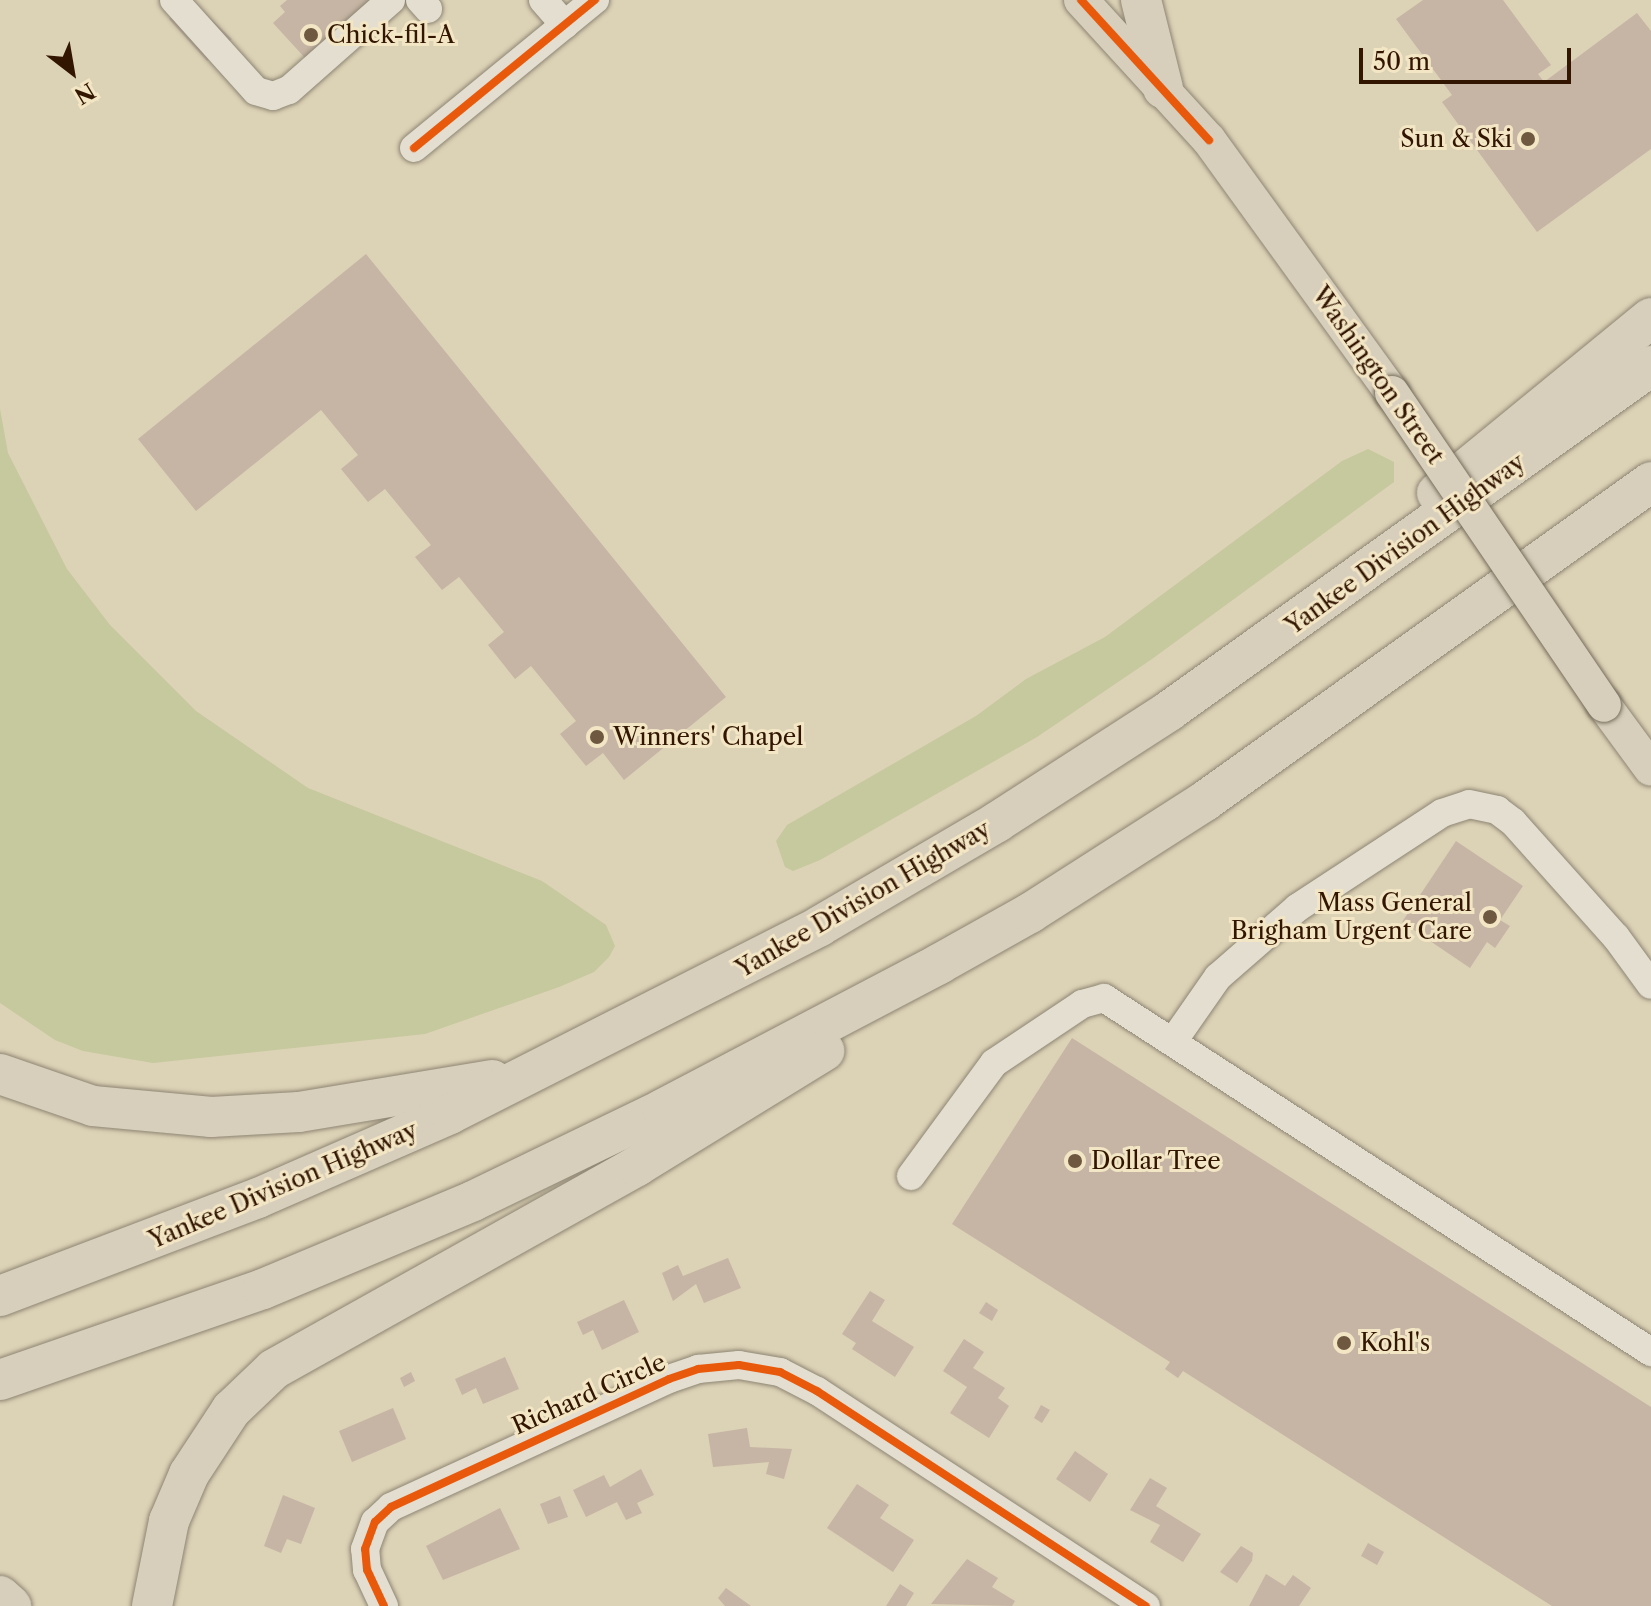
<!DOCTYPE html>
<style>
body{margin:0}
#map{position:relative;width:1651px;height:1606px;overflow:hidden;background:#dcd2b6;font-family:"Libre Caslon Text",serif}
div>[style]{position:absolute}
.green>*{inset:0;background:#c6c89d}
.building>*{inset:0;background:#c6b5a4}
.roads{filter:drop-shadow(0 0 2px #8e8573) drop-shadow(0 0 2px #8e8573)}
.minor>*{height:28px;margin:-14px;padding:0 14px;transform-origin:14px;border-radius:14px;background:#e3ded0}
.major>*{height:34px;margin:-17px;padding:0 17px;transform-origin:17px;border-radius:17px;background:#d7cebb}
.highway>*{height:40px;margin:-20px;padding:0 20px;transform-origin:20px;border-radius:20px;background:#d7cebb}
.bridges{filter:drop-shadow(0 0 2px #766c5b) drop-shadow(0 0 2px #766c5b)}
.major-bridge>*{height:34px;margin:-17px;padding:0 17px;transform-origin:17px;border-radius:17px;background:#d7cebb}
.cycleway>*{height:8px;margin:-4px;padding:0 4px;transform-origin:4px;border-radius:4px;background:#e8590c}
.dots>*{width:22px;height:22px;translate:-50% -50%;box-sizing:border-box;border:4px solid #f3e6c5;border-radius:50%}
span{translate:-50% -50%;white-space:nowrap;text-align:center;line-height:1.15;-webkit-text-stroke:6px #f3e6c5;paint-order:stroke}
.poi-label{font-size:24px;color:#331601}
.left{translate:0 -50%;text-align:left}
.right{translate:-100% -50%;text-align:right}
.street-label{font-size:24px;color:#331601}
.north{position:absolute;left:32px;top:32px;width:80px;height:80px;-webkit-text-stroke:6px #f3e6c5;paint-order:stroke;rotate:149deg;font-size:22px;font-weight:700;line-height:32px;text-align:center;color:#331601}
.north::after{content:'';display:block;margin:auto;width:28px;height:36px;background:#331601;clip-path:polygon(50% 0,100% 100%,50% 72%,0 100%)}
.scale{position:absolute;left:1359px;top:48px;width:212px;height:36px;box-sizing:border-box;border:4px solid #331601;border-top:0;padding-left:10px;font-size:24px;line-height:28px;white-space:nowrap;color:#331601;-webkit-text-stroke:6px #f3e6c5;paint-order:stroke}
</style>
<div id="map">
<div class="green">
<i style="clip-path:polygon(0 409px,8px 453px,67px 569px,110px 625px,196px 711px,308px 788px,542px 881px,606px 925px,615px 946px,609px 957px,594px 972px,559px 987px,425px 1034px,153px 1063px,83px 1051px,55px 1040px,0 1003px)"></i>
<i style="clip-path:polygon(1368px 449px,1394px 462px,1394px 482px,1152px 659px,1037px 737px,820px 860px,793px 871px,785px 867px,776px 841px,787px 825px,976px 716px,1026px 679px,1105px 637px,1342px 461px)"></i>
</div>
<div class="building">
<i style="clip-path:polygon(191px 0,232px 39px,207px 61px,169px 19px)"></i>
<i style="clip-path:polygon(287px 0,375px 0,306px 59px,273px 23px,285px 12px,280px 6px)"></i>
<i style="clip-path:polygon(1423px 0,1503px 0,1551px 65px,1538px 74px,1544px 82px,1637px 13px,1651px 31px,1651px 149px,1537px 232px,1442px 102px,1452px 95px,1396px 19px)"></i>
<i style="clip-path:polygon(366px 254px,726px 697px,624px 780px,603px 753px,586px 766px,560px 734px,576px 721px,531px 666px,515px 679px,488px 645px,504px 632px,459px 577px,442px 590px,415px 557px,431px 545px,385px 489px,368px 502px,341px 469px,358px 455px,321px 410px,196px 511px,138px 439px)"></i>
<i style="clip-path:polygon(1456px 841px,1523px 886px,1500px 920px,1510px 926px,1495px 948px,1487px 942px,1470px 968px,1402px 922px)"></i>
<i style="clip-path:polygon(1072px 1038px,1651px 1407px,1651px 1606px,1552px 1606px,1183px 1371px,1178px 1378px,1165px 1369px,1170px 1362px,952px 1224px)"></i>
<i style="clip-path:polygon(728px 1258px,741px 1288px,704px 1303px,696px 1284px,673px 1301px,662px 1273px,678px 1265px,683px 1276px)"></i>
<i style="clip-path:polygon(870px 1291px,885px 1300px,872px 1321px,914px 1347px,895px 1377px,852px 1349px,856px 1343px,842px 1334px)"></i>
<i style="clip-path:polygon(624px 1300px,639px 1332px,602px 1350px,593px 1330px,583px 1335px,577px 1322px)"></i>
<i style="clip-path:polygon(986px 1302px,998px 1310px,992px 1321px,979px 1313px)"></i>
<i style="clip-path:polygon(964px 1339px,984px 1352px,973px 1368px,1005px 1388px,998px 1398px,1009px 1406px,989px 1438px,950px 1413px,967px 1387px,943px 1371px)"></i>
<i style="clip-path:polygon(505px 1357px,519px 1389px,483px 1404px,476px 1388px,462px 1395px,455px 1379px)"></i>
<i style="clip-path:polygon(411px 1372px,415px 1381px,404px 1387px,400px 1378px)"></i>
<i style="clip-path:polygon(1041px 1405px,1050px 1410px,1042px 1423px,1034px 1418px)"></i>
<i style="clip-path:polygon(393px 1408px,406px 1439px,352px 1462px,339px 1431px)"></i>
<i style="clip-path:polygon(747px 1428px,750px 1447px,792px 1449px,784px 1479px,766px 1474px,769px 1462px,713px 1467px,708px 1434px)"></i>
<i style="clip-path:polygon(1075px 1451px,1108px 1474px,1090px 1502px,1056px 1479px)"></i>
<i style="clip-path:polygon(641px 1469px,654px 1495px,637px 1503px,642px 1513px,626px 1520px,617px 1502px,586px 1517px,573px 1490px,604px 1475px,610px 1487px)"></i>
<i style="clip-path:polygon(1150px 1478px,1167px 1488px,1156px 1506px,1201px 1534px,1183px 1562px,1150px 1542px,1160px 1525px,1130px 1510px)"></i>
<i style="clip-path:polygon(857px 1484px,889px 1505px,880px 1518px,914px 1540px,893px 1572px,827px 1528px)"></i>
<i style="clip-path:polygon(283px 1495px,315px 1508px,301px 1544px,287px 1539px,281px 1553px,264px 1546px)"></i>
<i style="clip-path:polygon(560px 1496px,568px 1517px,548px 1524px,540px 1504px)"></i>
<i style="clip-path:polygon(500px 1508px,520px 1549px,443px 1580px,426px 1546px)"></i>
<i style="clip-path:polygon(1368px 1543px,1384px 1552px,1377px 1565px,1361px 1556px)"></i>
<i style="clip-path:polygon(1241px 1546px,1253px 1553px,1252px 1561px,1237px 1583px,1220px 1572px)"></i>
<i style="clip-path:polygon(967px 1559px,998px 1578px,992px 1587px,1015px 1601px,1012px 1606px,931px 1604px)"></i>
<i style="clip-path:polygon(1266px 1574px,1285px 1586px,1293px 1575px,1311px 1588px,1299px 1606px,1249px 1606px)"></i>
<i style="clip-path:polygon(900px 1584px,914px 1593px,906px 1606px,886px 1606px)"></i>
<i style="clip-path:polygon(726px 1588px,751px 1606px,725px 1606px,718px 1598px)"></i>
</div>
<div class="roads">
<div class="minor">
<i style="left:174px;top:0;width:122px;rotate:48deg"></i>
<i style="left:256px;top:91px;width:18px;rotate:16deg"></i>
<i style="left:273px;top:96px;width:17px;rotate:-21deg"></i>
<i style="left:289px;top:90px;width:136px;rotate:-41.4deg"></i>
<i style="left:420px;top:0;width:12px;rotate:48deg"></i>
<i style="left:543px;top:0;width:33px;rotate:49deg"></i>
<i style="left:414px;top:148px;width:234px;rotate:-39.3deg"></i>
<i style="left:1174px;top:1040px;width:77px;rotate:-55.1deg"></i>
<i style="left:1218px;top:977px;width:105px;rotate:-41.1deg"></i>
<i style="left:1297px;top:908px;width:173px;rotate:-33.2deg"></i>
<i style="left:1442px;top:813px;width:28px;rotate:-18deg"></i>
<i style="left:1469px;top:804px;width:29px;rotate:12deg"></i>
<i style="left:1497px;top:810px;width:20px;rotate:37deg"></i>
<i style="left:1513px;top:822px;width:154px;rotate:48.2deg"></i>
<i style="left:1616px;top:937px;width:59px;rotate:53.9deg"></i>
<i style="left:911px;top:1176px;width:140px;rotate:-53.7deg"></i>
<i style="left:994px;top:1063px;width:106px;rotate:-33.8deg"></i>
<i style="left:1082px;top:1004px;width:23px;rotate:-15deg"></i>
<i style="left:1104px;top:998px;width:652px;rotate:32.91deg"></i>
<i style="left:384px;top:1606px;width:40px;rotate:-115deg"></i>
<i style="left:367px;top:1570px;width:21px;rotate:-95deg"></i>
<i style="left:365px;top:1549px;width:29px;rotate:-70deg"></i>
<i style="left:375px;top:1522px;width:22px;rotate:-43deg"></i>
<i style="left:391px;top:1507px;width:306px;rotate:-24.7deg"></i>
<i style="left:669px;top:1379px;width:31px;rotate:-19deg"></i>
<i style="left:698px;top:1369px;width:41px;rotate:-5.6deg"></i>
<i style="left:739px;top:1365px;width:42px;rotate:9.7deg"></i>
<i style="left:780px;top:1372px;width:42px;rotate:27.2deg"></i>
<i style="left:817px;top:1391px;width:393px;rotate:33.2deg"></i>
</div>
<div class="major">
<i style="left:1081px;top:0;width:190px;rotate:47.6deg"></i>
<i style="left:1209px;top:140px;width:312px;rotate:54.1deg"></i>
<i style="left:1604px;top:705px;width:79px;rotate:53.7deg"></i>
</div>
<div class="highway">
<i style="left:1141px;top:0;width:91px;rotate:76deg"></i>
<i style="left:1437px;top:493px;width:276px;rotate:-39.3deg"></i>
<i style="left:0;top:1074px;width:98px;rotate:19deg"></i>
<i style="left:93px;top:1106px;width:119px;rotate:5.3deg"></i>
<i style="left:211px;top:1117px;width:88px;rotate:-3.3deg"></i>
<i style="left:299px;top:1112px;width:196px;rotate:-9.4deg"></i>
<i style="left:0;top:1296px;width:276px;rotate:-20.8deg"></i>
<i style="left:258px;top:1198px;width:210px;rotate:-23.6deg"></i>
<i style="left:450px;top:1114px;width:415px;rotate:-26.9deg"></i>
<i style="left:820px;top:926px;width:205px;rotate:-30.4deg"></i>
<i style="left:997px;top:822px;width:205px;rotate:-32.8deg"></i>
<i style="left:1169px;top:711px;width:593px;rotate:-35.59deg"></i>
<i style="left:0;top:1380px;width:278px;rotate:-19.1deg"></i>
<i style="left:263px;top:1289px;width:228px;rotate:-22.7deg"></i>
<i style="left:473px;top:1201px;width:211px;rotate:-25.8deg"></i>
<i style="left:663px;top:1109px;width:312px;rotate:-27.7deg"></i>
<i style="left:939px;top:964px;width:104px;rotate:-29.3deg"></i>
<i style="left:1030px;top:913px;width:208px;rotate:-32.6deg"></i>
<i style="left:1205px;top:801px;width:548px;rotate:-35.57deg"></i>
<i style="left:0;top:1596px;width:15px;rotate:42deg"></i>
<i style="left:152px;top:1606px;width:87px;rotate:-78.7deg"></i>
<i style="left:169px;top:1521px;width:51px;rotate:-66.9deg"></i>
<i style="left:189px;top:1474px;width:77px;rotate:-56.7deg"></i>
<i style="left:231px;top:1410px;width:59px;rotate:-43.6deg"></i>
<i style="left:274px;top:1369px;width:416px;rotate:-29.2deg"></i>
<i style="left:637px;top:1166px;width:220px;rotate:-31.6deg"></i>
</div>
</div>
<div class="bridges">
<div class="major-bridge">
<i style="left:1392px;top:393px;width:377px;rotate:55.8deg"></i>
</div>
</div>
<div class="cycleway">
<i style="left:1081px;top:0;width:190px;rotate:47.6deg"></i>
<i style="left:414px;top:148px;width:234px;rotate:-39.3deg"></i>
<i style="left:384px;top:1606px;width:40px;rotate:-115deg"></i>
<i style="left:367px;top:1570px;width:21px;rotate:-95deg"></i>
<i style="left:365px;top:1549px;width:29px;rotate:-70deg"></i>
<i style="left:375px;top:1522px;width:22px;rotate:-43deg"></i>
<i style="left:391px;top:1507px;width:306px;rotate:-24.7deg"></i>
<i style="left:669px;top:1379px;width:31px;rotate:-19deg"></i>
<i style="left:698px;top:1369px;width:41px;rotate:-5.6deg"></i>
<i style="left:739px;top:1365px;width:42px;rotate:9.7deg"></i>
<i style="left:780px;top:1372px;width:42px;rotate:27.2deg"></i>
<i style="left:817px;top:1391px;width:393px;rotate:33.2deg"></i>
</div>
<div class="dots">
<i style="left:311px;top:35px;background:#6e5840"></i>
<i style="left:1528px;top:139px;background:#6e5840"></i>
<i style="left:597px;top:737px;background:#6e5840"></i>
<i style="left:1490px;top:917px;background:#6e5840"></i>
<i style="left:1075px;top:1161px;background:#6e5840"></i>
<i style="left:1344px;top:1343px;background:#6e5840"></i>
</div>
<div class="poi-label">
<span class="left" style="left:327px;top:35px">Chick-fil-A</span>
<span class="right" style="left:1512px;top:139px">Sun &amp; Ski</span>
<span class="left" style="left:613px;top:737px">Winners' Chapel</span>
<span class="right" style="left:1472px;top:917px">Mass General<br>Brigham Urgent Care</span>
<span class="left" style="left:1091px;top:1161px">Dollar Tree</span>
<span class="left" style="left:1360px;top:1343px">Kohl's</span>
</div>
<div class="street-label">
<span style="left:1378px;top:375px;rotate:55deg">Washington Street</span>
<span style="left:1405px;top:544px;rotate:-36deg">Yankee Division Highway</span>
<span style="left:863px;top:899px;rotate:-30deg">Yankee Division Highway</span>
<span style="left:283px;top:1185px;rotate:-23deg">Yankee Division Highway</span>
<span style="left:589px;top:1394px;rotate:-24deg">Richard Circle</span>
</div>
<div class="north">N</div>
<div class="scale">50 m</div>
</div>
